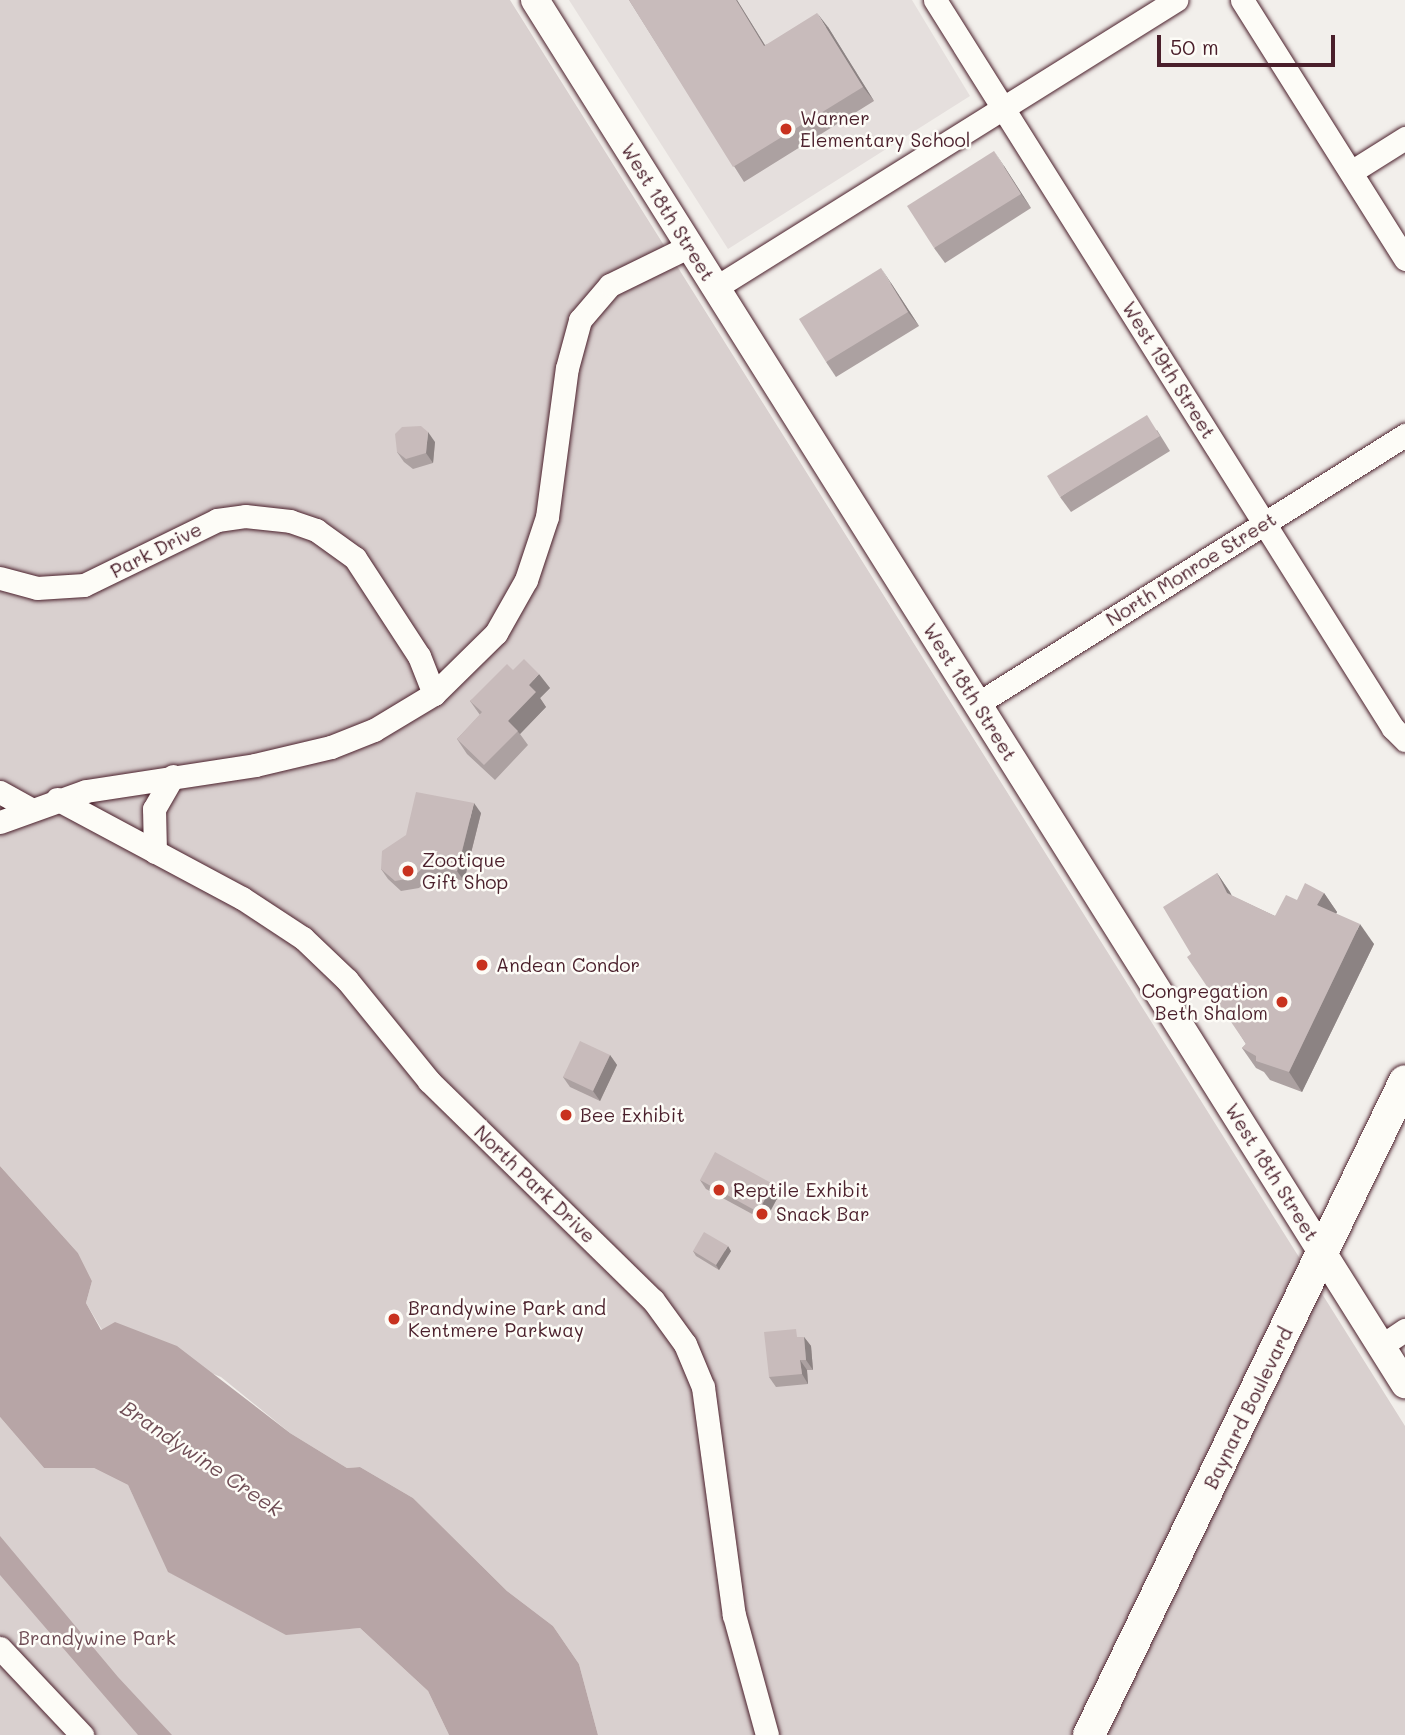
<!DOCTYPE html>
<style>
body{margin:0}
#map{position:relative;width:1405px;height:1735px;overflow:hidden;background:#f2efeb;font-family:Mali,sans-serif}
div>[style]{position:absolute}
.built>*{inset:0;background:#e5dfdd}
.green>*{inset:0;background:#d9d0cf}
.water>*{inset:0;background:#b7a5a6}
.roads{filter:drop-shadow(0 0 2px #4a1f2b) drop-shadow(0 0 2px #4a1f2b)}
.minor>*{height:23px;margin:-11.5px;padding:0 11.5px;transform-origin:11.5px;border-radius:11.5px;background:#fdfcf7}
.tertiary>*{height:28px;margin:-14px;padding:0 14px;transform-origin:14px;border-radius:14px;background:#fdfcf7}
.secondary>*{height:32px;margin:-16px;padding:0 16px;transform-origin:16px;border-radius:16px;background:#fdfcf7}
.wall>*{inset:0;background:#aca1a1}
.shaded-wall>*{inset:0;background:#8c8383}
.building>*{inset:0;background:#c8bbbb}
.dots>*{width:19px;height:19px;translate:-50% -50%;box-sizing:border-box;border:4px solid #fdfcf7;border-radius:50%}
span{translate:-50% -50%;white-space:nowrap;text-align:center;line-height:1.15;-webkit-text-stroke:5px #fdfcf7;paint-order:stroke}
.poi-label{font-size:19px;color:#4a1f2b}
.left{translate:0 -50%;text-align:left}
.right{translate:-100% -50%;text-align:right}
.street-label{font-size:19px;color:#4a1f2b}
.park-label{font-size:19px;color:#6e4b54}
.water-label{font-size:21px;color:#704e56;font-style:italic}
.scale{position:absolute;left:1157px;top:35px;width:178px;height:32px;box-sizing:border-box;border:4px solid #4a1f2b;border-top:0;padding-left:9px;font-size:21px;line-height:24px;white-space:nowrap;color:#4a1f2b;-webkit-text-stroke:5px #fdfcf7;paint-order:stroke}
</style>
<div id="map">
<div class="built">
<i style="clip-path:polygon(569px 0,912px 0,970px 96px,728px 249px)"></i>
</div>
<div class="green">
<i style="clip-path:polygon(0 0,510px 0,1405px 1426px,1405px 1735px,598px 1735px,579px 1664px,553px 1626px,507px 1591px,413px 1498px,360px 1467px,347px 1468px,290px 1433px,221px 1377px,102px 1330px,86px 1303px,92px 1281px,78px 1253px,0 1166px)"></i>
<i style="clip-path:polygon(0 1417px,44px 1468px,94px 1468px,128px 1485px,169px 1572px,286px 1634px,360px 1628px,428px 1691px,449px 1735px,0 1735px)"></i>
</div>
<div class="water">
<i style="clip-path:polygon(0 1166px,78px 1253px,92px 1281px,86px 1303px,101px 1330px,115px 1322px,177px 1346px,290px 1433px,347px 1468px,360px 1467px,413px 1498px,507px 1591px,553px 1626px,579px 1664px,598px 1735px,449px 1735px,428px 1691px,360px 1628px,286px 1635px,168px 1572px,128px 1485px,94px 1468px,44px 1468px,0 1417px)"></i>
<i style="clip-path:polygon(0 1536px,118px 1677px,172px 1735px,138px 1735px,0 1575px)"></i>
</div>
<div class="roads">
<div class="minor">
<i style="left:935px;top:0;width:860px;rotate:57.83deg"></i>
<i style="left:1393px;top:728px;width:17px;rotate:45deg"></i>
<i style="left:1242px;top:0;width:306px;rotate:57.8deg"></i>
<i style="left:1351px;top:172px;width:64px;rotate:-32.2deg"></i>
<i style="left:715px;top:288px;width:544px;rotate:-31.99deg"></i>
<i style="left:0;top:578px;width:38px;rotate:15deg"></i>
<i style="left:37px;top:588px;width:47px;rotate:-3.7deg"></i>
<i style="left:84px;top:585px;width:148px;rotate:-26deg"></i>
<i style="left:217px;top:520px;width:28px;rotate:-8deg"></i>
<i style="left:245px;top:516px;width:45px;rotate:6.3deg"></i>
<i style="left:290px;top:521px;width:28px;rotate:19deg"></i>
<i style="left:316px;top:530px;width:48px;rotate:35.7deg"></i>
<i style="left:355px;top:558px;width:117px;rotate:56.9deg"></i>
<i style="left:419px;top:656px;width:41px;rotate:68.5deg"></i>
<i style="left:977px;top:704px;width:506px;rotate:-32.15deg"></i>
<i style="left:0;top:792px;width:33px;rotate:29deg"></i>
<i style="left:57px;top:799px;width:210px;rotate:28.2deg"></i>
<i style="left:242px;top:898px;width:73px;rotate:33.3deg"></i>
<i style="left:303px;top:938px;width:61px;rotate:43.7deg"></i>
<i style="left:347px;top:980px;width:130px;rotate:50.9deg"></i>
<i style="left:429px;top:1081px;width:313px;rotate:44.4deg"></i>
<i style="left:653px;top:1300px;width:54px;rotate:54deg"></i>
<i style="left:685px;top:1344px;width:47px;rotate:67.3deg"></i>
<i style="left:703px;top:1387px;width:230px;rotate:82.3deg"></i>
<i style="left:734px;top:1615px;width:124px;rotate:74.6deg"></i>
<i style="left:0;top:822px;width:91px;rotate:-19.8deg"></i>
<i style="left:86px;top:791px;width:171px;rotate:-8.7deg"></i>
<i style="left:255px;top:765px;width:78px;rotate:-13.3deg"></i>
<i style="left:331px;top:747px;width:46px;rotate:-21.6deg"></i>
<i style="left:374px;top:730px;width:70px;rotate:-31deg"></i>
<i style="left:434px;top:694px;width:87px;rotate:-44.5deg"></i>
<i style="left:496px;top:633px;width:61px;rotate:-60.5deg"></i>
<i style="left:526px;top:580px;width:66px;rotate:-71.6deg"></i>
<i style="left:547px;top:517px;width:150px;rotate:-82.4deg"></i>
<i style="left:567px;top:368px;width:50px;rotate:-74.8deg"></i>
<i style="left:580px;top:320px;width:46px;rotate:-49.4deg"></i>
<i style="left:610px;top:285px;width:89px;rotate:-26deg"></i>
<i style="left:155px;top:852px;width:43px;rotate:-91.3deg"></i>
<i style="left:154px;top:809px;width:38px;rotate:-60deg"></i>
<i style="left:1381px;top:1346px;width:29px;rotate:-34deg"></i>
<i style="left:0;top:1648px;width:120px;rotate:46.7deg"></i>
</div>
<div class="tertiary">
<i style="left:535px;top:0;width:1635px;rotate:57.85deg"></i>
</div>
<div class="secondary">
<i style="left:1089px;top:1735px;width:726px;rotate:-64.21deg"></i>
</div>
</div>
<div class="wall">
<i style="clip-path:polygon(629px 0,737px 0,765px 45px,828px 27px,874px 101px,744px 182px)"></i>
<i style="clip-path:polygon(1004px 166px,1031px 208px,945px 263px,934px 248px)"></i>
<i style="clip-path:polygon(891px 283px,919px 326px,836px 377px,826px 362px)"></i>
<i style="clip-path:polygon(1157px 430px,1170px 451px,1071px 512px,1060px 497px)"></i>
<i style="clip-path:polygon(435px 442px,433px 463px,413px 469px,404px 462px,397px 452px)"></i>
<i style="clip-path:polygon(513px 670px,550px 688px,540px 698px,546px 707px,520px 734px,528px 745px,495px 780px,467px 754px,457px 739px,480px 715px,470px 701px)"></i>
<i style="clip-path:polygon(481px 813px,464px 881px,434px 874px,419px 888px,401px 891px,388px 879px,381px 869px)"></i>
<i style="clip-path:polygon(1217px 873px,1232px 896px,1275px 916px,1297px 900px,1324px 893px,1337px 912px,1336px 914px,1374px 944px,1302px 1092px,1270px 1080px,1264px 1072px,1256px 1068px,1242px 1048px,1246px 1044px,1191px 954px)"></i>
<i style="clip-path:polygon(610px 1055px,617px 1065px,600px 1101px,570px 1087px,563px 1077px)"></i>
<i style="clip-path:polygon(700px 1180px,780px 1193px,765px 1221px,706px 1189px)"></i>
<i style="clip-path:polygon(693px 1251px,731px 1251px,719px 1270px,696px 1256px)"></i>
<i style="clip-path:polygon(802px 1337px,804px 1337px,811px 1346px,813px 1370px,807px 1370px,808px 1384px,776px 1387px,769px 1377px)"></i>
</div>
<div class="shaded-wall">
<i style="clip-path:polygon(736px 0,737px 0,774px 60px,764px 46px)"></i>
<i style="clip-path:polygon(817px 13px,828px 27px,874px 101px,863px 87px)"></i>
<i style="clip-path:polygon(994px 151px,1004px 166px,1031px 208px,1021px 194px)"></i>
<i style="clip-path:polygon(881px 268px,891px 283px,919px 326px,908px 312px)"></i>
<i style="clip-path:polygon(428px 432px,435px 442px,433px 463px,426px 453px)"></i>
<i style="clip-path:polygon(539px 674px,550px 688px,540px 698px,546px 707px,520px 734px,508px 721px,529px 685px)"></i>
<i style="clip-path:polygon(474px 803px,481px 813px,464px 881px,457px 871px)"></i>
<i style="clip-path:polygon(1217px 873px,1230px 892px,1240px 913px,1227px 893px)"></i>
<i style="clip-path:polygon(1324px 893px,1337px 912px,1330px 924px,1317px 905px)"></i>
<i style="clip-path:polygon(1360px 924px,1374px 944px,1302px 1092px,1289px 1072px)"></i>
<i style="clip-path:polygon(610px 1055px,617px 1065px,600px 1101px,593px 1091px)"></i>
<i style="clip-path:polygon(773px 1184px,780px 1193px,765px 1221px,758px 1212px)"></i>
<i style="clip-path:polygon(728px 1246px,731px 1251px,719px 1270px,716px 1265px)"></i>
<i style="clip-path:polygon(804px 1337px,811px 1346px,813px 1370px,806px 1360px)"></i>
<i style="clip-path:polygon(800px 1360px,807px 1370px,808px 1384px,802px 1374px)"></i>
</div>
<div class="building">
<i style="clip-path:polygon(629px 0,736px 0,764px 46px,817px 13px,863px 87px,733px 167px)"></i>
<i style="clip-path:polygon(994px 151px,1021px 194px,934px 248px,907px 206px)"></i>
<i style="clip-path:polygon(881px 268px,908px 312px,826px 362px,799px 319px)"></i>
<i style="clip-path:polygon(1147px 415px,1160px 436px,1060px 497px,1047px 476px)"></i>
<i style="clip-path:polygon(421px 426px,428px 432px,426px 453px,406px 459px,397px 452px,395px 434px,402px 427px)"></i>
<i style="clip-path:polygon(524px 659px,539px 674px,529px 685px,536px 692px,508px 721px,518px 731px,484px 765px,457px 739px,482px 712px,470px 701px,507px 664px,513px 670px)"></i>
<i style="clip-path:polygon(416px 792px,474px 803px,457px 871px,427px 864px,412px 878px,395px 881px,381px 869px,382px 851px,406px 835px)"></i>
<i style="clip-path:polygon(1217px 873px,1227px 893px,1275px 916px,1286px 895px,1297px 900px,1305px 883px,1324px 893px,1317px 905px,1360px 924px,1289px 1072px,1256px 1061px,1256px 1056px,1242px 1048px,1246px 1044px,1187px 957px,1191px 954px,1163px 907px)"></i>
<i style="clip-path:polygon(580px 1041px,610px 1055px,593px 1091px,563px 1077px)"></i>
<i style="clip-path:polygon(715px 1152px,773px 1184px,758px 1212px,700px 1180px)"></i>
<i style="clip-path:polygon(704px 1232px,728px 1246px,716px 1265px,693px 1251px)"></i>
<i style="clip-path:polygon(796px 1329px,797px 1337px,804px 1337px,806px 1360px,800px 1360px,802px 1374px,769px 1377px,764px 1332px)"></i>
</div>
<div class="dots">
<i style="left:786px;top:129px;background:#c8321e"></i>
<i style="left:408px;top:871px;background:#c8321e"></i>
<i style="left:482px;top:965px;background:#c8321e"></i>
<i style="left:1282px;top:1002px;background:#c8321e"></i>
<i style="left:566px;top:1115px;background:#c8321e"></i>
<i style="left:719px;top:1190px;background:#c8321e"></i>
<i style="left:762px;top:1214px;background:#c8321e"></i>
<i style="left:394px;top:1319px;background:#c8321e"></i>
</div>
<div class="poi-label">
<span class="left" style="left:800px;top:129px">Warner<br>Elementary School</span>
<span class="left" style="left:422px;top:871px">Zootique<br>Gift Shop</span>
<span class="left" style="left:496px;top:965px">Andean Condor</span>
<span class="right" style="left:1268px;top:1002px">Congregation<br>Beth Shalom</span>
<span class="left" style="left:580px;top:1115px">Bee Exhibit</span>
<span class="left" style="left:733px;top:1190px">Reptile Exhibit</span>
<span class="left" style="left:776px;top:1214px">Snack Bar</span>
<span class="left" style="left:408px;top:1319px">Brandywine Park and<br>Kentmere Parkway</span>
</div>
<div class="street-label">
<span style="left:668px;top:212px;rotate:58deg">West 18th Street</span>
<span style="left:1169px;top:370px;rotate:58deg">West 19th Street</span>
<span style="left:156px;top:550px;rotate:-27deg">Park Drive</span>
<span style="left:1191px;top:569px;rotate:-32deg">North Monroe Street</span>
<span style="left:970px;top:692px;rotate:58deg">West 18th Street</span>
<span style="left:1272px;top:1172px;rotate:58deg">West 18th Street</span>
<span style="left:535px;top:1184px;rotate:44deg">North Park Drive</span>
<span style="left:1248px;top:1408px;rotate:-64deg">Baynard Boulevard</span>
</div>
<div class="park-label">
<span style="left:97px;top:1638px">Brandywine Park</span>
</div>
<div class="water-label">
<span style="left:202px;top:1458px;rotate:34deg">Brandywine Creek</span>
</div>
<div class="scale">50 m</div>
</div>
